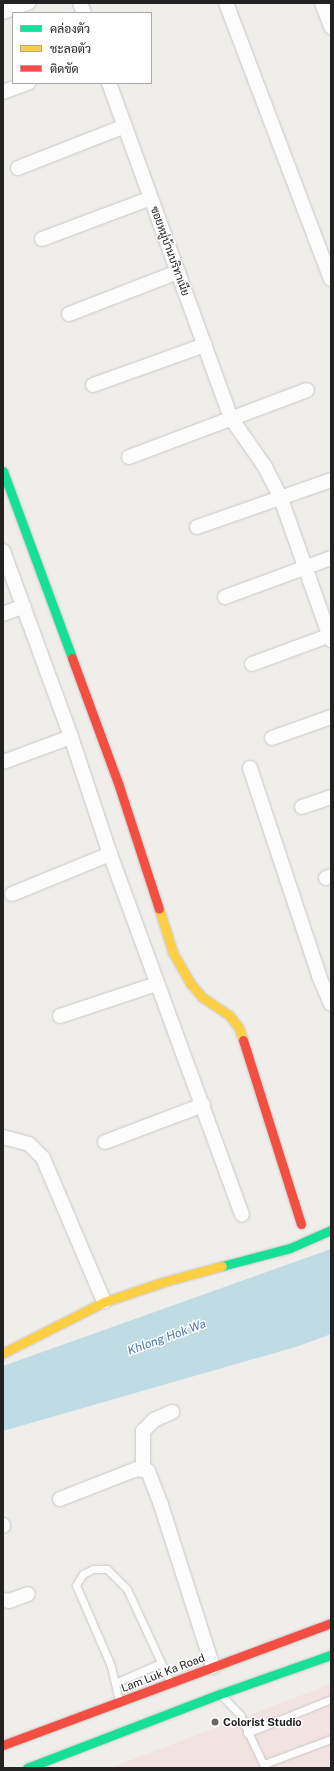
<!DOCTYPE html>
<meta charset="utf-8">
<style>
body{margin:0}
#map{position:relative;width:334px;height:1771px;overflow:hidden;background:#f0eeeb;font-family:"Public Sans",Sarabun,sans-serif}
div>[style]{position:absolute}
.commercial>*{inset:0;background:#f1e3e1}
.water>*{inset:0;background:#bfdbe3}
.roads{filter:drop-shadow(0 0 1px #c9c8c7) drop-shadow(0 0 1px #c9c8c7)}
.lane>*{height:7px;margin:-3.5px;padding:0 3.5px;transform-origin:3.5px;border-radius:3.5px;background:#fdfcfc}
.street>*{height:14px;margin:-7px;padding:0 7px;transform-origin:7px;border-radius:7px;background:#fdfcfc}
.fast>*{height:9px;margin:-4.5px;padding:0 4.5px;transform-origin:4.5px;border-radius:4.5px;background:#16e098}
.slow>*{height:9px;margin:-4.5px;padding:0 4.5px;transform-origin:4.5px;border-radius:4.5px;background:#ffcf43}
.jam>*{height:9px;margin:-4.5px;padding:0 4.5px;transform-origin:4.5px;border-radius:4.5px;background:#f24e42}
.dots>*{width:11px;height:11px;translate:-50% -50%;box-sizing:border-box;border:2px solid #fff;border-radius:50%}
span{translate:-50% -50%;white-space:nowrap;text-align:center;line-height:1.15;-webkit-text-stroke:3px #fff;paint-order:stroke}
.street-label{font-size:11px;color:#222}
.poi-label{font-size:11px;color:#222;font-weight:700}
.left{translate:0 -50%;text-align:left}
.water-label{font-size:12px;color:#4a7aab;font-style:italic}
.frame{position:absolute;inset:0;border:4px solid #222;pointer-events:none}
.legend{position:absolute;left:12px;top:12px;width:140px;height:72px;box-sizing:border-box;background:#fff;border:1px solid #a7a7a7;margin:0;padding:5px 7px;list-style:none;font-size:12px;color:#222}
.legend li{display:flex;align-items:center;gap:8px;height:20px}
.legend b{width:20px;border:1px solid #a7a7a7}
</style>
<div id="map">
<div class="commercial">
<i style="clip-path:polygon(331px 1684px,331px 1768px,110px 1768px)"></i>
</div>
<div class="water">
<i style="clip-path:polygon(331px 1249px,331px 1334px,299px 1346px,3px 1431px,3px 1366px)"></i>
</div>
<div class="roads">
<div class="lane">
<i style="left:115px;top:1683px;width:50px;rotate:-23.5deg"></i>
<i style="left:221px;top:1695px;width:28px;rotate:46deg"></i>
<i style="left:240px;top:1715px;width:59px;rotate:64.7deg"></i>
<i style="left:119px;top:1701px;width:36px;rotate:-103deg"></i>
<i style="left:111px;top:1666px;width:88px;rotate:-113.4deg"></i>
<i style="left:76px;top:1585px;width:13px;rotate:-58deg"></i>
<i style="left:83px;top:1574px;width:11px;rotate:-27deg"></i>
<i style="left:93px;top:1569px;width:14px"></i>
<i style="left:107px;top:1569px;width:28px;rotate:45deg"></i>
<i style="left:127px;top:1589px;width:102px;rotate:65.2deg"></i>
<i style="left:247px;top:1733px;width:91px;rotate:-22deg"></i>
<i style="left:264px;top:1764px;width:72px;rotate:-20.5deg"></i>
</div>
<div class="street">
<i style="left:80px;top:3px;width:11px;rotate:68deg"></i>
<i style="left:226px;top:3px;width:295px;rotate:69.2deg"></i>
<i style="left:322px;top:3px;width:26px;rotate:69deg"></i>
<i style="left:3px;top:12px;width:27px;rotate:-20deg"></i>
<i style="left:109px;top:83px;width:357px;rotate:70deg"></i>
<i style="left:231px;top:418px;width:60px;rotate:55.2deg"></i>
<i style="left:265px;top:467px;width:33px;rotate:63deg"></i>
<i style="left:280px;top:496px;width:153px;rotate:70.5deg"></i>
<i style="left:3px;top:92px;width:27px;rotate:-20deg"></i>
<i style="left:18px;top:168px;width:115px;rotate:-21.4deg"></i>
<i style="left:42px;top:239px;width:116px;rotate:-20.6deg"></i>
<i style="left:69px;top:314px;width:117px;rotate:-21.1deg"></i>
<i style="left:93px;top:385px;width:119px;rotate:-19.7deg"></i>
<i style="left:129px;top:457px;width:190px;rotate:-20.6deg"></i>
<i style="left:197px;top:527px;width:142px;rotate:-19.3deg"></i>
<i style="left:3px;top:551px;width:198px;rotate:69.9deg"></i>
<i style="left:71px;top:737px;width:123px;rotate:71.6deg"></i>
<i style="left:110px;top:854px;width:384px;rotate:69.9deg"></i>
<i style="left:225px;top:597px;width:113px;rotate:-20.2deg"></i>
<i style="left:3px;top:614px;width:22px;rotate:-21deg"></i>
<i style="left:252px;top:664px;width:84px;rotate:-20.2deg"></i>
<i style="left:272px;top:738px;width:63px;rotate:-19.6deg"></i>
<i style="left:3px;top:762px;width:72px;rotate:-20.2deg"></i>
<i style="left:250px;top:768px;width:219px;rotate:71.6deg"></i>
<i style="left:319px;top:976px;width:30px;rotate:67deg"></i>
<i style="left:302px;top:807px;width:31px;rotate:-19deg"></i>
<i style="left:326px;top:878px;width:5px;rotate:-22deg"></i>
<i style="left:12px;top:894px;width:106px;rotate:-22.2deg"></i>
<i style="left:60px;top:1016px;width:102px;rotate:-18.3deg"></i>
<i style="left:3px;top:1137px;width:27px;rotate:15deg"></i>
<i style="left:29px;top:1144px;width:20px;rotate:45deg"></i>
<i style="left:43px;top:1158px;width:156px;rotate:67deg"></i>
<i style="left:105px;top:1142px;width:105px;rotate:-20.7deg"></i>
<i style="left:143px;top:1469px;width:38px;rotate:-90deg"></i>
<i style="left:143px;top:1431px;width:16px;rotate:-45deg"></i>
<i style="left:154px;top:1420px;width:20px;rotate:-24deg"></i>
<i style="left:60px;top:1499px;width:83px;rotate:-21.3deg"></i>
<i style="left:137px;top:1469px;width:11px;rotate:10deg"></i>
<i style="left:148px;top:1471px;width:36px;rotate:69deg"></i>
<i style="left:161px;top:1505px;width:170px;rotate:72.2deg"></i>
<i style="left:3px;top:1525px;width:1px;rotate:90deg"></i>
<i style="left:3px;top:1600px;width:6px;rotate:9deg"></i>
<i style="left:9px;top:1601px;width:20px;rotate:-20deg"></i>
</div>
<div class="fast">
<i style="left:3px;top:471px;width:199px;rotate:69.7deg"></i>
<i style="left:222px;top:1266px;width:70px;rotate:-14.8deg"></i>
<i style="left:290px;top:1248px;width:45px;rotate:-23.7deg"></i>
<i style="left:27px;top:1768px;width:207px;rotate:-21deg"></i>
<i style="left:220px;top:1694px;width:118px;rotate:-19.4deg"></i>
</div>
<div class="slow">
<i style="left:159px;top:909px;width:46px;rotate:72.3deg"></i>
<i style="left:173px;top:953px;width:34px;rotate:60deg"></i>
<i style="left:190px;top:983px;width:18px;rotate:49deg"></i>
<i style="left:202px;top:997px;width:32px;rotate:34deg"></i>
<i style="left:229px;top:1015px;width:16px;rotate:52deg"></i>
<i style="left:239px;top:1028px;width:13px;rotate:72deg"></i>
<i style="left:3px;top:1353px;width:113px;rotate:-26.8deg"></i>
<i style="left:104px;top:1302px;width:62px;rotate:-18.7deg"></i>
<i style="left:163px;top:1282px;width:61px;rotate:-15.2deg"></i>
</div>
<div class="jam">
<i style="left:72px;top:658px;width:136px;rotate:69.8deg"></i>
<i style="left:119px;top:786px;width:129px;rotate:72deg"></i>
<i style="left:243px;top:1040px;width:193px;rotate:72.5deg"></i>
<i style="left:3px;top:1745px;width:350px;rotate:-20.4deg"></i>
</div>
</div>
<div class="dots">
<i style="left:215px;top:1722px;background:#6a6968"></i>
</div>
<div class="street-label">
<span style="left:170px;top:251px;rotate:70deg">ซอยหมู่บ้านบริทาเนีย</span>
<span style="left:163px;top:1673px;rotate:-21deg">Lam Luk Ka Road</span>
</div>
<div class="poi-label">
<span class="left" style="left:223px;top:1722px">Colorist Studio</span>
</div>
<div class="water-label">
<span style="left:167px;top:1338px;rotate:-20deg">Khlong Hok Wa</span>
</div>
<div class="frame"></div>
<ul class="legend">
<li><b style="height:5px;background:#16e098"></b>คล่องตัว</li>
<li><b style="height:5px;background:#ffcf43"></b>ชะลอตัว</li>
<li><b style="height:5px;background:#f24e42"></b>ติดขัด</li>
</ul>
</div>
